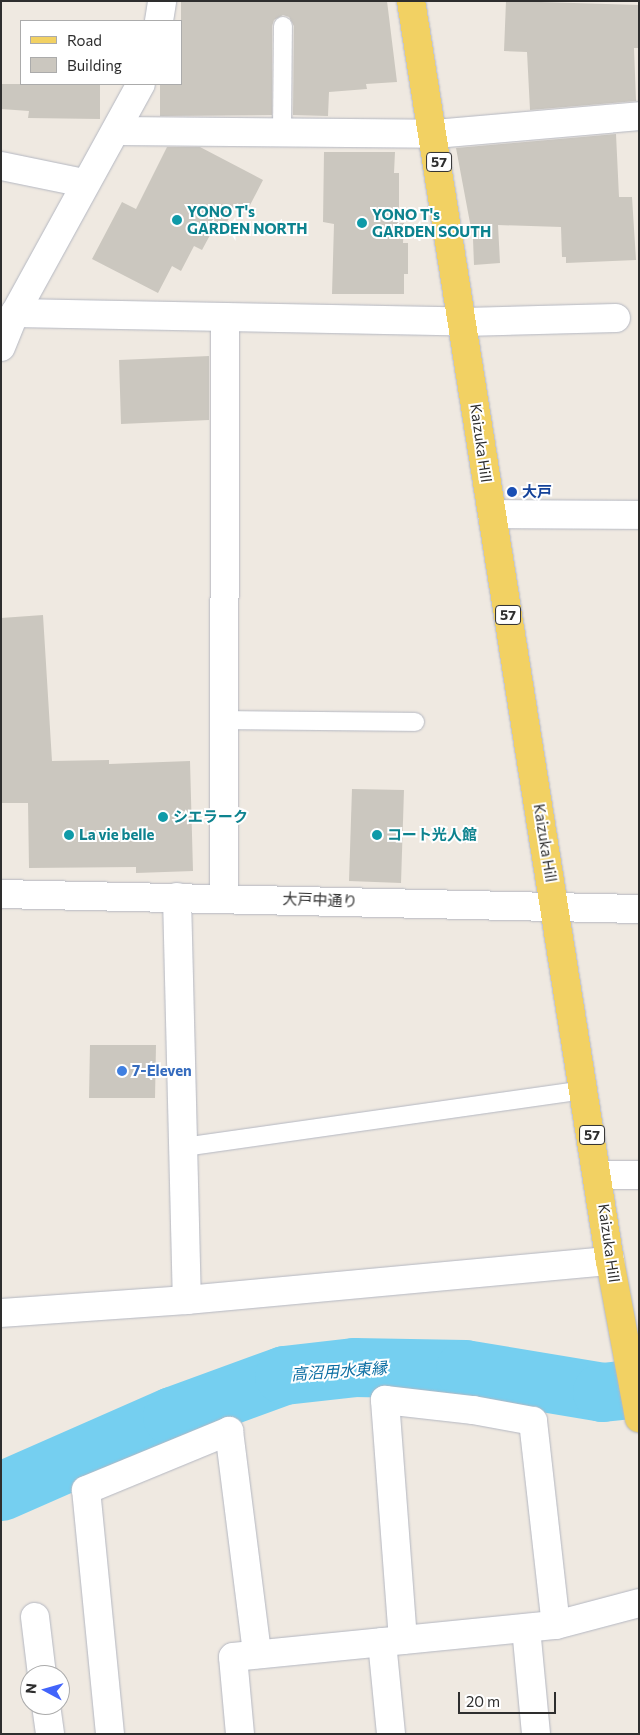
<!DOCTYPE html>
<meta charset="utf-8">
<style>
body{margin:0}
#map{position:relative;width:640px;height:1735px;overflow:hidden;background:#efe9e1;font-family:Commissioner,"Noto Sans JP",sans-serif}
div>[style]{position:absolute}
.river>*{height:59px;margin:-29.5px;padding:0 29.5px;transform-origin:29.5px;border-radius:29.5px;background:#75cff0}
.building>*{inset:0;background:#cbc7bf}
.roads{filter:drop-shadow(0 0 1px #b4b7c1) drop-shadow(0 0 1px #b4b7c1)}
.service>*{height:18px;margin:-9px;padding:0 9px;transform-origin:9px;border-radius:9px;background:#fff}
.minor>*{height:28px;margin:-14px;padding:0 14px;transform-origin:14px;border-radius:14px;background:#fff}
.tertiary>*{height:28px;margin:-14px;padding:0 14px;transform-origin:14px;border-radius:14px;background:#fff}
.primary>*{height:28px;margin:-14px;padding:0 14px;transform-origin:14px;border-radius:14px;background:#f2d163}
.dots>*{width:14px;height:14px;translate:-50% -50%;box-sizing:border-box;border:2px solid #fff;border-radius:50%}
span{translate:-50% -50%;white-space:nowrap;text-align:center;line-height:1.15;-webkit-text-stroke:4px #fff;paint-order:stroke}
.shield-label span{padding:1px 4px;background:#fff;border:1px solid;border-radius:4px;-webkit-text-stroke-width:0}
.shield-label{font-size:14px;color:#2e2e2e;font-weight:700}
.culture-label{font-size:15px;color:#0d838f;font-weight:700}
.left{translate:0 -50%;text-align:left}
.street-label{font-size:15px;color:#2e2e2e}
.transit-label{font-size:15px;color:#164399;font-weight:700}
.shop-label{font-size:15px;color:#366cbe;font-weight:700}
.water-label{font-size:16px;color:#0d6fa3;font-style:italic}
.frame{position:absolute;inset:0;border:2px solid #2e2e2e;pointer-events:none}
.legend{position:absolute;left:20px;top:20px;width:162px;height:65px;box-sizing:border-box;background:#fff;border:1px solid #ababab;margin:0;padding:6px 9px;list-style:none;font-size:15px;color:#2e2e2e}
.legend li{display:flex;align-items:center;gap:10px;height:25px}
.legend b{width:25px;border:1px solid #ababab}
.north{position:absolute;left:20px;top:1665px;width:50px;height:50px;box-sizing:border-box;background:#fff;border:1px solid #ababab;border-radius:50%;rotate:276deg;font-size:14px;font-weight:700;line-height:20px;text-align:center;color:#2e2e2e}
.north::after{content:'';display:block;margin:auto;width:18px;height:22px;background:#4264fb;clip-path:polygon(50% 0,100% 100%,50% 72%,0 100%)}
.scale{position:absolute;left:458px;top:1692px;width:98px;height:22px;box-sizing:border-box;border:2px solid #2e2e2e;border-top:0;padding-left:6px;font-size:15px;line-height:18px;white-space:nowrap;color:#2e2e2e;-webkit-text-stroke:4px #fff;paint-order:stroke}
</style>
<div id="map">
<div class="river">
<i style="left:1px;top:1491px;width:187px;rotate:-23.7deg"></i>
<i style="left:172px;top:1416px;width:119px;rotate:-20.1deg"></i>
<i style="left:284px;top:1375px;width:70px;rotate:-6.5deg"></i>
<i style="left:354px;top:1367px;width:111px;rotate:1deg"></i>
<i style="left:465px;top:1369px;width:139px;rotate:9.5deg"></i>
<i style="left:602px;top:1392px;width:37px;rotate:-6deg"></i>
</div>
<div class="building">
<i style="clip-path:polygon(181px 1px,387px 1px,397px 82px,366px 84px,367px 89px,329px 92px,328px 116px,293px 115px,294px 26px,289px 17px,283px 15px,274px 20px,272px 26px,272px 115px,160px 116px,160px 84px,181px 84px)"></i>
<i style="clip-path:polygon(506px 1px,639px 5px,639px 48px,634px 48px,636px 101px,530px 110px,527px 52px,504px 51px)"></i>
<i style="clip-path:polygon(1px 84px,100px 84px,100px 119px,28px 118px,29px 111px,1px 109px)"></i>
<i style="clip-path:polygon(616px 134px,619px 197px,632px 197px,636px 260px,566px 263px,566px 257px,562px 257px,561px 227px,498px 225px,500px 263px,474px 265px,473px 239px,456px 148px)"></i>
<i style="clip-path:polygon(167px 147px,200px 147px,263px 180px,248px 209px,237px 203px,224px 228px,216px 224px,202px 250px,194px 246px,181px 271px,172px 266px,158px 293px,92px 259px,122px 202px,136px 209px)"></i>
<i style="clip-path:polygon(324px 152px,395px 152px,394px 173px,399px 173px,399px 223px,404px 223px,403px 243px,408px 243px,408px 274px,404px 274px,404px 294px,332px 294px,334px 224px,323px 222px)"></i>
<i style="clip-path:polygon(209px 356px,209px 420px,121px 424px,119px 360px)"></i>
<i style="clip-path:polygon(43px 615px,52px 761px,109px 760px,109px 764px,190px 761px,193px 871px,136px 873px,136px 867px,29px 868px,28px 803px,1px 803px,1px 618px)"></i>
<i style="clip-path:polygon(352px 789px,404px 790px,401px 883px,349px 881px)"></i>
<i style="clip-path:polygon(90px 1045px,156px 1045px,155px 1098px,89px 1098px)"></i>
</div>
<div class="roads">
<div class="service">
<i style="left:282px;top:132px;width:106px;rotate:-89.5deg"></i>
<i style="left:225px;top:720px;width:190px;rotate:0.6deg"></i>
<i style="left:184px;top:1147px;width:405px;rotate:-8.1deg"></i>
</div>
<div class="minor">
<i style="left:159px;top:21px;width:20px;rotate:-81deg"></i>
<i style="left:117px;top:131px;width:318px;rotate:0.5deg"></i>
<i style="left:435px;top:134px;width:205px;rotate:-5deg"></i>
<i style="left:1px;top:166px;width:85px;rotate:11.6deg"></i>
<i style="left:15px;top:313px;width:449px;rotate:1.1deg"></i>
<i style="left:464px;top:322px;width:152px;rotate:-1.5deg"></i>
<i style="left:1px;top:347px;width:37px;rotate:-68deg"></i>
<i style="left:15px;top:313px;width:261px;rotate:-61.2deg"></i>
<i style="left:492px;top:514px;width:147px;rotate:0.4deg"></i>
<i style="left:177px;top:897px;width:403px;rotate:88.6deg"></i>
<i style="left:224px;top:897px;width:580px;rotate:-89.9deg"></i>
<i style="left:599px;top:1175px;width:40px"></i>
<i style="left:1px;top:1313px;width:186px;rotate:-4deg"></i>
<i style="left:187px;top:1300px;width:425px;rotate:-5.3deg"></i>
<i style="left:35px;top:1617px;width:58px;rotate:83.1deg"></i>
<i style="left:526px;top:1628px;width:106px;rotate:84.6deg"></i>
<i style="left:403px;top:1640px;width:241px;rotate:-94.3deg"></i>
<i style="left:385px;top:1400px;width:89px;rotate:6.5deg"></i>
<i style="left:473px;top:1410px;width:61px;rotate:10.4deg"></i>
<i style="left:533px;top:1421px;width:205px;rotate:83.6deg"></i>
<i style="left:382px;top:1642px;width:92px;rotate:84.4deg"></i>
<i style="left:46px;top:1705px;width:29px;rotate:82deg"></i>
<i style="left:110px;top:1734px;width:245px;rotate:-95.6deg"></i>
<i style="left:86px;top:1490px;width:155px;rotate:-22.4deg"></i>
<i style="left:229px;top:1431px;width:225px;rotate:82.8deg"></i>
<i style="left:240px;top:1734px;width:77px;rotate:-95.2deg"></i>
<i style="left:233px;top:1657px;width:325px;rotate:-5.7deg"></i>
<i style="left:556px;top:1625px;width:86px;rotate:-14.8deg"></i>
</div>
<div class="tertiary">
<i style="left:1px;top:894px;width:638px;rotate:1.35deg"></i>
</div>
<div class="primary">
<i style="left:411px;top:1px;width:1276px;rotate:81.03deg"></i>
<i style="left:610px;top:1261px;width:160px;rotate:79.5deg"></i>
</div>
</div>
<div class="dots">
<i style="left:177px;top:220px;background:#0f9aa8"></i>
<i style="left:362px;top:223px;background:#0f9aa8"></i>
<i style="left:512px;top:492px;background:#1a4fb4"></i>
<i style="left:163px;top:817px;background:#0f9aa8"></i>
<i style="left:69px;top:835px;background:#0f9aa8"></i>
<i style="left:377px;top:835px;background:#0f9aa8"></i>
<i style="left:122px;top:1071px;background:#3f7fe0"></i>
</div>
<div class="shield-label">
<span style="left:439px;top:162px">57</span>
<span style="left:508px;top:615px">57</span>
<span style="left:592px;top:1135px">57</span>
</div>
<div class="culture-label">
<span class="left" style="left:187px;top:220px">YONO T's<br>GARDEN NORTH</span>
<span class="left" style="left:372px;top:223px">YONO T's<br>GARDEN SOUTH</span>
<span class="left" style="left:173px;top:817px">シエラーク</span>
<span class="left" style="left:79px;top:835px">La vie belle</span>
<span class="left" style="left:387px;top:835px">コート光人館</span>
</div>
<div class="street-label">
<span style="left:481px;top:443px;rotate:82deg">Kaizuka Hill</span>
<span style="left:545px;top:843px;rotate:81deg">Kaizuka Hill</span>
<span style="left:320px;top:900px;rotate:2deg">大戸中通り</span>
<span style="left:609px;top:1243px;rotate:82deg">Kaizuka Hill</span>
</div>
<div class="transit-label">
<span class="left" style="left:522px;top:492px">大戸</span>
</div>
<div class="shop-label">
<span class="left" style="left:132px;top:1071px">7-Eleven</span>
</div>
<div class="water-label">
<span style="left:339px;top:1371px;rotate:-4deg">高沼用水東縁</span>
</div>
<div class="frame"></div>
<ul class="legend">
<li><b style="height:6px;background:#f2d163"></b>Road</li>
<li><b style="height:14px;background:#cbc7bf"></b>Building</li>
</ul>
<div class="north">N</div>
<div class="scale">20 m</div>
</div>
